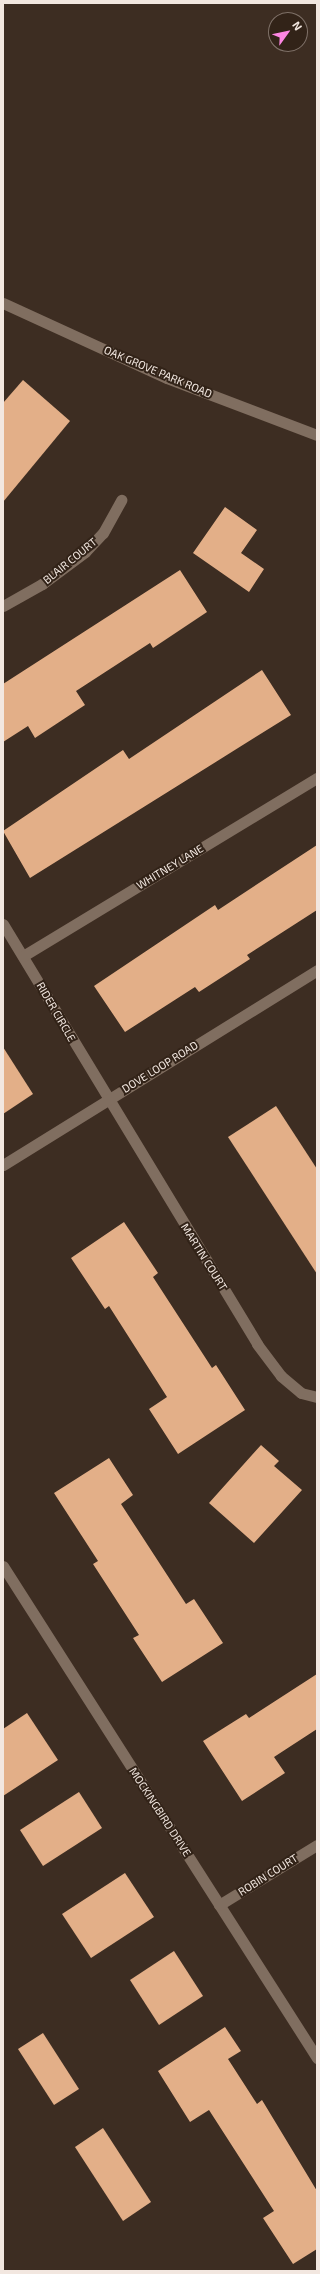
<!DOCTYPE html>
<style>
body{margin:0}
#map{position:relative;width:320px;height:2274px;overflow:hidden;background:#3d2d22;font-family:"Exo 2",sans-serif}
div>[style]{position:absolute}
.building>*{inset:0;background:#e3af88}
.minor>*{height:11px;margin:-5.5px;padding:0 5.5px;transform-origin:5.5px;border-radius:5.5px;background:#806e60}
.tertiary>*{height:11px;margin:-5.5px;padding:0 5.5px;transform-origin:5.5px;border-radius:5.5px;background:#806e60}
span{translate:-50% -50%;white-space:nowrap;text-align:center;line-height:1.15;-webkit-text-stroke:4px #322318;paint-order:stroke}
.street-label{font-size:11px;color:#f2e7e0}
.frame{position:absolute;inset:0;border:4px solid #f2e7e0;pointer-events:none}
.north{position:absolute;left:268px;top:12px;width:40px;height:40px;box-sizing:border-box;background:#322318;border:1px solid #7f7168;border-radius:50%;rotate:57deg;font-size:11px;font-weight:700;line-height:16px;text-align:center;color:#f2e7e0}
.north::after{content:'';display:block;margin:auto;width:14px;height:18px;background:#fd86e2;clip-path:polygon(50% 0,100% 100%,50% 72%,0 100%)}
</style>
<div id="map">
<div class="building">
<i style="clip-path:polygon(23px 380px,70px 421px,3px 502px,3px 403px)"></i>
<i style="clip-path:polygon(225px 507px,257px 530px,241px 553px,264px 569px,249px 592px,193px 553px)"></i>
<i style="clip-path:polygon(180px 570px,207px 612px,153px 648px,150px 643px,76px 691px,85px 705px,35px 738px,28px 726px,3px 742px,3px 684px)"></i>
<i style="clip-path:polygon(262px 670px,291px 715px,30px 878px,3px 831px,123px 750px,129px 759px)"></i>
<i style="clip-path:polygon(317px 845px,317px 910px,247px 955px,250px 959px,199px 992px,195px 987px,125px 1032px,94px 986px,215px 905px,218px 910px)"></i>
<i style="clip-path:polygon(3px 1047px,33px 1094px,3px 1114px)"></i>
<i style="clip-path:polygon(276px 1106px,317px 1169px,317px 1274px,228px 1137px)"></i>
<i style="clip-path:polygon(124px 1222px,158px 1273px,153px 1277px,212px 1368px,216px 1365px,245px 1410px,178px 1454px,149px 1409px,167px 1397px,109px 1306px,105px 1309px,71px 1258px)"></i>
<i style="clip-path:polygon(261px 1445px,279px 1461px,274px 1466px,302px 1490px,254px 1543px,209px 1503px)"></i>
<i style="clip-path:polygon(109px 1458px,133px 1495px,121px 1504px,186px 1604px,194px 1599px,223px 1643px,162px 1682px,133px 1638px,139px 1635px,93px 1564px,98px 1561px,54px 1493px)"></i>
<i style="clip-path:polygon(317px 1674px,317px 1729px,274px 1757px,285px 1773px,242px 1801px,203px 1741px,246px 1714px,249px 1718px)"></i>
<i style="clip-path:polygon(27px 1713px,58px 1760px,3px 1796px,3px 1729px)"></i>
<i style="clip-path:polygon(79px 1792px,102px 1828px,43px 1866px,20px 1830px)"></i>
<i style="clip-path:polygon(125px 1873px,154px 1917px,91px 1958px,62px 1914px)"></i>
<i style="clip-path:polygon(174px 1951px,203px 1996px,159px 2025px,130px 1980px)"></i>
<i style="clip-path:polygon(225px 2027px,241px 2051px,228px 2059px,257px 2104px,262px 2100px,317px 2191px,317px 2249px,293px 2264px,263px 2218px,274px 2211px,209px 2110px,190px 2122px,158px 2071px)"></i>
<i style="clip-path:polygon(43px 2033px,79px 2089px,54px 2105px,18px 2049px)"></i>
<i style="clip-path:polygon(103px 2128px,151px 2202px,123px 2221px,75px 2147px)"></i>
</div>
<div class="minor">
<i style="left:3px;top:303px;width:180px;rotate:24.6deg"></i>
<i style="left:167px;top:378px;width:160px;rotate:20.8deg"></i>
<i style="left:3px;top:606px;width:45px;rotate:-29.4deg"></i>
<i style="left:42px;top:584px;width:54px;rotate:-36.7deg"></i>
<i style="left:85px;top:552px;width:26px;rotate:-47deg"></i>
<i style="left:103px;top:533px;width:38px;rotate:-61deg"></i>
<i style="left:3px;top:924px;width:491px;rotate:58.8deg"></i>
<i style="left:257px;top:1344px;width:40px;rotate:53deg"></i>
<i style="left:281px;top:1376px;width:26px;rotate:40deg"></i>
<i style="left:301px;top:1393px;width:16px;rotate:14deg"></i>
<i style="left:23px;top:956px;width:344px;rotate:-31.2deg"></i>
<i style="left:3px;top:1566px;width:584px;rotate:57.45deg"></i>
<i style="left:219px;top:1905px;width:115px;rotate:-31.5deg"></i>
</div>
<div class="tertiary">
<i style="left:3px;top:1165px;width:370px;rotate:-31.8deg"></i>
</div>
<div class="street-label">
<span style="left:158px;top:372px;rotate:23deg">OAK GROVE PARK ROAD</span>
<span style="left:70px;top:561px;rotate:-39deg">BLAIR COURT</span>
<span style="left:170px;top:867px;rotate:-31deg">WHITNEY LANE</span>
<span style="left:56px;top:1012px;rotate:60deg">RIDER CIRCLE</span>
<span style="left:160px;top:1067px;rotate:-32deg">DOVE LOOP ROAD</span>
<span style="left:204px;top:1257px;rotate:58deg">MARTIN COURT</span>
<span style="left:160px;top:1812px;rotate:57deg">MOCKINGBIRD DRIVE</span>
<span style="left:268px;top:1875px;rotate:-32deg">ROBIN COURT</span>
</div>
<div class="frame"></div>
<div class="north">N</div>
</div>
